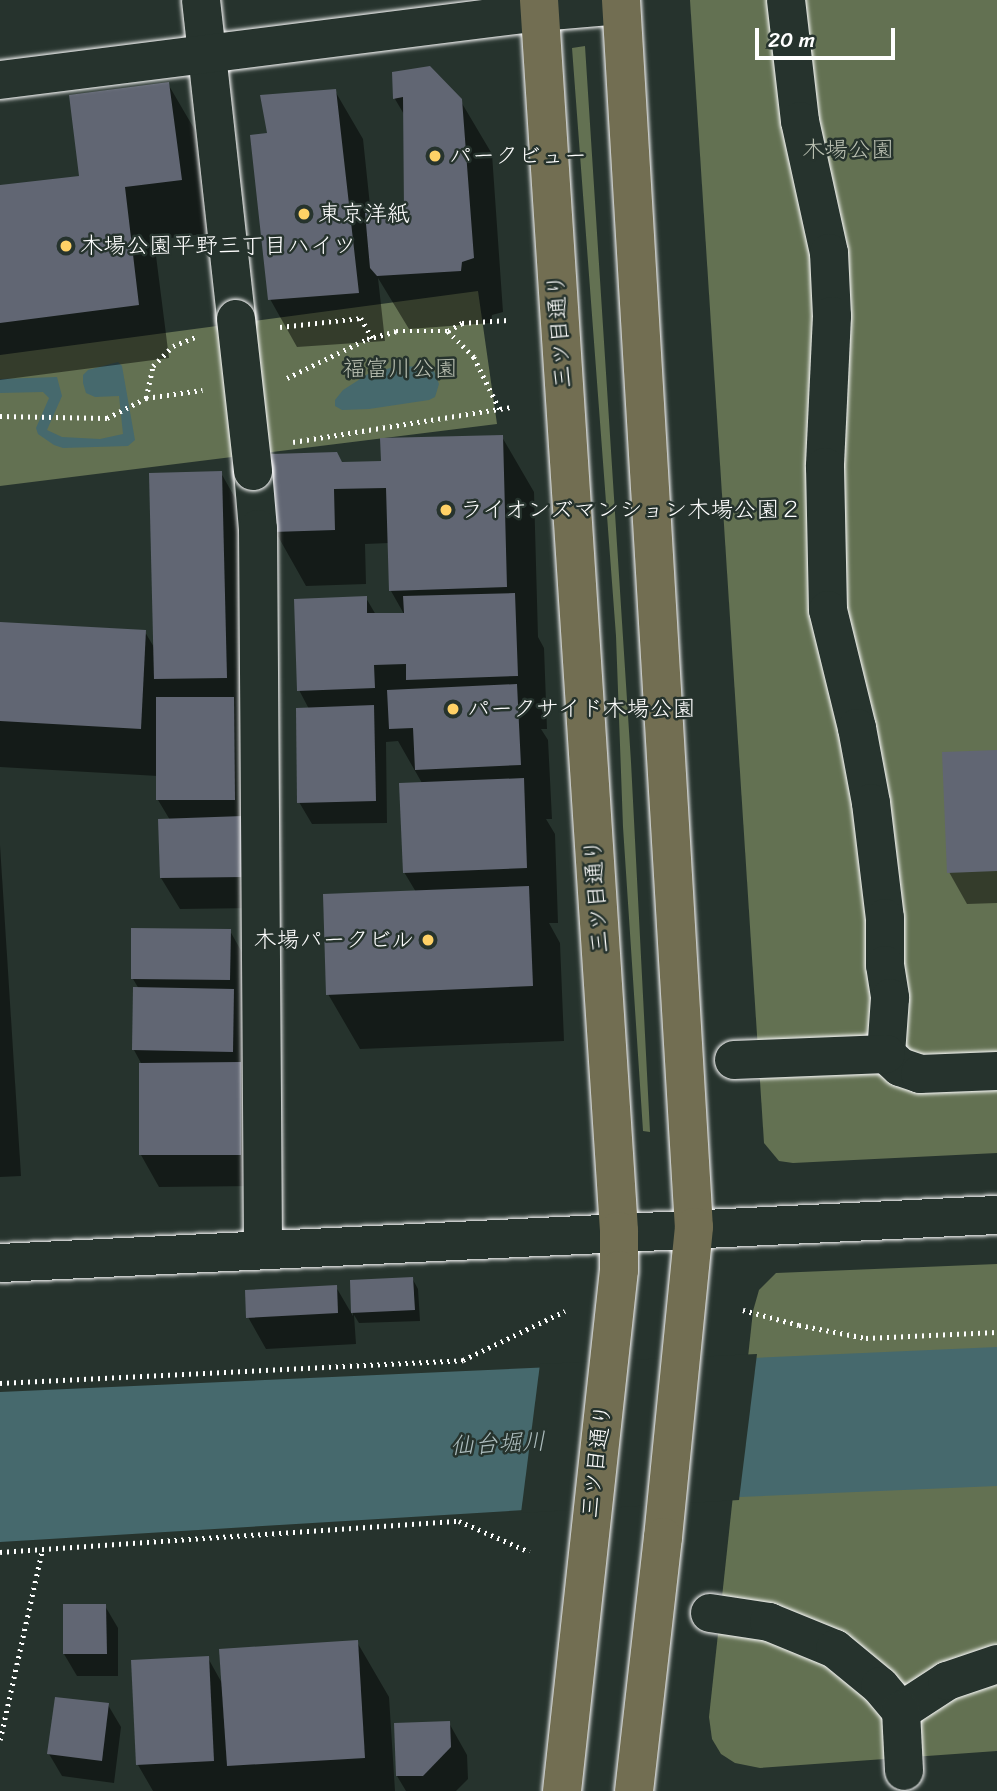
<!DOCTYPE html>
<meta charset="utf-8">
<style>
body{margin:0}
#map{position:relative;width:997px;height:1791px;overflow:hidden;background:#26332d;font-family:Sriracha,"Klee One",sans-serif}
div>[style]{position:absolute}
.green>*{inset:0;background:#637152}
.water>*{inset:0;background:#46696d}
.pier>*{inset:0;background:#26332d}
.shadow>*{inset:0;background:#0007}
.building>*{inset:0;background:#616673}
.path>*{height:4.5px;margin-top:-2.25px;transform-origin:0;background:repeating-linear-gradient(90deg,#fff 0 2px,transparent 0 7px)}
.roads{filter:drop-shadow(0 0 2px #fff) drop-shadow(0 0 2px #fff)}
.minor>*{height:38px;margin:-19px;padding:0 19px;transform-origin:19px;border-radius:19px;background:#26332d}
.major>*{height:38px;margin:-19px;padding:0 19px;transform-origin:19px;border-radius:19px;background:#726e52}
.bridges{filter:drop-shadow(0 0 2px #fff) drop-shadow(0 0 2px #fff)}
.minor-bridge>*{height:38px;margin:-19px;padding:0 19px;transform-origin:19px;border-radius:19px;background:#26332d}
.dots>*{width:19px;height:19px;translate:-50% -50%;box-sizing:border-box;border:4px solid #26332d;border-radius:50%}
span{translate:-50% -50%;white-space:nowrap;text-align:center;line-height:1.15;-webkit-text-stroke:5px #26332d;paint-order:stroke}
.park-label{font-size:23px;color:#b9bfb1}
.poi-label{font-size:23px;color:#fff}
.left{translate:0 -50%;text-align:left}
.right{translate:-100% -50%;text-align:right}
.street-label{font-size:23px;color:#fff}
.water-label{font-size:24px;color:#acbcbd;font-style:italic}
.scale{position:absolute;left:755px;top:28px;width:140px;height:32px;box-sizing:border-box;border:4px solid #fff;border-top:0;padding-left:9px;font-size:21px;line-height:24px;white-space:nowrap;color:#fff;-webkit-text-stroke:5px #26332d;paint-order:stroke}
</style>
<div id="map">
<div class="green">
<i style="clip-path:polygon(690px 0,997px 0,997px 1153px,793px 1163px,779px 1161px,764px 1143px)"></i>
<i style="clip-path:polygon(585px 46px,631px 762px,650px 1132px,643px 1131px,623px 827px,616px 636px,572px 48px)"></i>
<i style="clip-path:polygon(478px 291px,497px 424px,0 486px,0 355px)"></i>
<i style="clip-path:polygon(997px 1264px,997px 1751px,760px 1768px,735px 1763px,721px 1754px,712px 1739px,709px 1717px,753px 1311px,759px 1290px,776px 1273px)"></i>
</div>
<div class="water">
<i style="clip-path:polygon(118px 362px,122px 366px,135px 440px,128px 446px,63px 448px,54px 445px,38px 434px,36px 428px,49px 398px,43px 392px,0 393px,0 379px,57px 377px,62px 396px,47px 430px,62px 437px,100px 439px,123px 434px,119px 396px,95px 397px,86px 393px,83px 383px,83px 375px,88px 370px)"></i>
<i style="clip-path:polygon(398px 366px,428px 367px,434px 371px,439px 384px,435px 397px,429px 400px,369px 409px,342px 410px,335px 406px,335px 400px,343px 390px,368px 374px)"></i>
<i style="clip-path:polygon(997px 1347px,997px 1486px,740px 1497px,0 1542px,0 1392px)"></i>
</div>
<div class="pier">
<i style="clip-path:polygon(757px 1354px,739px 1500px,521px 1513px,540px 1364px)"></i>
</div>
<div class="shadow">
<i style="clip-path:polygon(394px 74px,460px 100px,492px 154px,503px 312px,492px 315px,491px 323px,409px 329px,378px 278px,385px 341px,297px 347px,270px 299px,269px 135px,335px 91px,363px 139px,371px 215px,384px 221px,400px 220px,406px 213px,405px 116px,395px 99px)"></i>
<i style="clip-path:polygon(168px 84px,199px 137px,211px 233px,154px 240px,169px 358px,0 380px,0 187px,81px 177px)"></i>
<i style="clip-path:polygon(502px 437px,534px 492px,538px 637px,544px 648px,547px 729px,541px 729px,548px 740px,552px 819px,546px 819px,555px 834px,558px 923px,549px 923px,560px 943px,564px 1041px,360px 1049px,328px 994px,416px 892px,404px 872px,422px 783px,398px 741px,386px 742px,387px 823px,312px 824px,299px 802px,309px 709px,299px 690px,366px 598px,376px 615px,404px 614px,391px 591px,389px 543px,365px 544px,366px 584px,306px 586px,275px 531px,342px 464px,382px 463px)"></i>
<i style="clip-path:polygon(221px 473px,243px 512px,262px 908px,180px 909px,161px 878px,170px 820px,158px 800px,158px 776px,0 767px,0 624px,145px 632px,155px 649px)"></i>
<i style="clip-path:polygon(997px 752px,997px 903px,967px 904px,949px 872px)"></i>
<i style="clip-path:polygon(0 845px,21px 1176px,0 1177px)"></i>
<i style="clip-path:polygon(230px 931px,248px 963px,259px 1186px,159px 1187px,141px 1155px,141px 1063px,134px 1050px,139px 989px,133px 979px)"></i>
<i style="clip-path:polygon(412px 1278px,418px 1289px,420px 1321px,359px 1323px,354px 1315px,356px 1344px,266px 1349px,248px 1317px,336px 1287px,353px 1316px,352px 1281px)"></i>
<i style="clip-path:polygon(105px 1606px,118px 1628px,118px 1676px,77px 1676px,64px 1654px)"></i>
<i style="clip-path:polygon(357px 1642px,389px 1697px,395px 1791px,153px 1791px,138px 1765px,208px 1658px,223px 1685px)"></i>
<i style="clip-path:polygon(108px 1705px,121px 1727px,114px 1783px,62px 1776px,49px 1754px)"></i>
<i style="clip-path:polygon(449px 1723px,467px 1755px,468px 1779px,456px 1791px,406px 1791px,397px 1776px)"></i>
</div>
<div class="building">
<i style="clip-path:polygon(430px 66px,462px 99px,474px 258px,462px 262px,461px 271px,377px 276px,370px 268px,365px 213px,382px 214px,385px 219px,399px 218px,404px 212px,403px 97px,393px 99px,392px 72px)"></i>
<i style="clip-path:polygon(169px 82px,182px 180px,125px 187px,139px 305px,0 323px,0 185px,79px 176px,69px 95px)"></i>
<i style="clip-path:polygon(336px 89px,359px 293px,268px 300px,250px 135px,267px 133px,260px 95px)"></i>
<i style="clip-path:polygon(503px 435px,507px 587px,389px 591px,386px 488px,334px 489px,335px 530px,273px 532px,271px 454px,337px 452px,342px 462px,381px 461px,380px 438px)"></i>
<i style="clip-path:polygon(222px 471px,227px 678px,154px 679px,149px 473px)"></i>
<i style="clip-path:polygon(515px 593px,518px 676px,406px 680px,406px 664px,374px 665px,375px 688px,297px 691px,294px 599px,367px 596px,367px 613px,404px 613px,403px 596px)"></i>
<i style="clip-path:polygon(0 622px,146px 630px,141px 729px,0 721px)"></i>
<i style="clip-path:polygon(517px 684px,521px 765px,415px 770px,413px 728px,389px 729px,387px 690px)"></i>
<i style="clip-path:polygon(156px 697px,234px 697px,235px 800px,156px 800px)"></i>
<i style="clip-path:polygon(374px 705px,376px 801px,297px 803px,296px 708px)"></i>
<i style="clip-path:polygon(997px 750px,997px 871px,947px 873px,942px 752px)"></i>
<i style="clip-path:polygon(524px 778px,527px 868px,403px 873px,399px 783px)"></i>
<i style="clip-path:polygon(243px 816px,245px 877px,160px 878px,158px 819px)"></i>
<i style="clip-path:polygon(529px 886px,533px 986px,326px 995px,323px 894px)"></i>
<i style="clip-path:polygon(131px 928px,231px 929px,230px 980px,131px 979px)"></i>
<i style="clip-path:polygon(133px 987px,234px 989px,233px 1052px,132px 1050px)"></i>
<i style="clip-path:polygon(241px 1062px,241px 1155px,139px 1155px,139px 1063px)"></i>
<i style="clip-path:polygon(413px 1277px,415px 1310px,351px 1313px,350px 1280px)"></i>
<i style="clip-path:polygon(337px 1285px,338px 1313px,246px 1318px,245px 1290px)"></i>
<i style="clip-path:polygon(63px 1604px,106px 1604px,107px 1654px,63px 1654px)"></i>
<i style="clip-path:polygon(358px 1640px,365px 1758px,227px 1766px,219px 1649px)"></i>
<i style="clip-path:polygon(209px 1656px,214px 1761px,136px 1765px,131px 1660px)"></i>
<i style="clip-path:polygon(55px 1697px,109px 1703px,102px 1761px,47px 1754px)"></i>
<i style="clip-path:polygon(450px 1721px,451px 1747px,423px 1776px,396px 1776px,394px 1723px)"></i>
</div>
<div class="path">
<i style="left:280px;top:327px;width:81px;rotate:-6.3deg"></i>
<i style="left:361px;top:318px;width:23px;rotate:61deg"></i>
<i style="left:448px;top:331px;width:37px;rotate:45deg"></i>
<i style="left:474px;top:357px;width:59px;rotate:63.9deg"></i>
<i style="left:287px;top:378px;width:89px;rotate:-26deg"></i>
<i style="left:367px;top:339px;width:30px;rotate:-15deg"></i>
<i style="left:396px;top:331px;width:52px"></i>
<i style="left:448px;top:331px;width:16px;rotate:-30deg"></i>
<i style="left:462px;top:323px;width:46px;rotate:-3.7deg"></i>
<i style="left:146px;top:398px;width:33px;rotate:-78deg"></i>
<i style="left:153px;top:366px;width:28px;rotate:-45deg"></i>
<i style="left:173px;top:346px;width:24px;rotate:-22deg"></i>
<i style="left:0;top:416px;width:107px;rotate:1.1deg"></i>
<i style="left:107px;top:418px;width:44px;rotate:-27.1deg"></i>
<i style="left:146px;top:398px;width:57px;rotate:-8.1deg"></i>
<i style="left:293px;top:442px;width:222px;rotate:-9.1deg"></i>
<i style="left:743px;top:1310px;width:58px;rotate:15deg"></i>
<i style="left:799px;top:1325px;width:68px;rotate:11deg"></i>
<i style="left:866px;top:1338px;width:131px;rotate:-2.6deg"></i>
<i style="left:0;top:1383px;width:464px;rotate:-2.8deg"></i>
<i style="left:463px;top:1360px;width:113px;rotate:-25.7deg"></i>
<i style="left:0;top:1552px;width:460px;rotate:-3.9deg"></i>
<i style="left:459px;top:1521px;width:77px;rotate:23.6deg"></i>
<i style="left:0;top:1740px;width:195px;rotate:-77.5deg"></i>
</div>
<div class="roads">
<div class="minor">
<i style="left:201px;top:0;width:321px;rotate:83.7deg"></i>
<i style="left:786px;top:0;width:122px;rotate:83.4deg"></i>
<i style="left:800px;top:121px;width:135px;rotate:77.6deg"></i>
<i style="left:829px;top:253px;width:63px;rotate:87.3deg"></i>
<i style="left:832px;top:316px;width:151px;rotate:92.7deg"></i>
<i style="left:825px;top:467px;width:143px;rotate:88.8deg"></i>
<i style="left:828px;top:610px;width:122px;rotate:76.2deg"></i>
<i style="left:857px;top:728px;width:76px;rotate:79.4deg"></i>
<i style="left:871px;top:803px;width:116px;rotate:83.1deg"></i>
<i style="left:885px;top:918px;width:47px;rotate:90deg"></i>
<i style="left:885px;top:965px;width:33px;rotate:81deg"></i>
<i style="left:890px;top:998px;width:56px;rotate:94.1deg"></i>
<i style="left:886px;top:1054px;width:19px;rotate:43deg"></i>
<i style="left:900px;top:1067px;width:21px;rotate:19deg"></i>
<i style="left:920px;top:1074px;width:77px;rotate:-2.2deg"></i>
<i style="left:0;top:80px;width:543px;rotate:-7.19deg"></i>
<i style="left:539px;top:12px;width:82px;rotate:-4.9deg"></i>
<i style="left:253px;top:471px;width:58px;rotate:85.1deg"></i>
<i style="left:258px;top:529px;width:721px;rotate:89.6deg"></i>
<i style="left:734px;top:1060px;width:152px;rotate:-2.3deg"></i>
<i style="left:0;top:1263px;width:998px;rotate:-2.76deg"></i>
<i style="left:710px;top:1613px;width:60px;rotate:8.7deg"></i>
<i style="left:769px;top:1622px;width:71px;rotate:22.2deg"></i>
<i style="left:835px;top:1649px;width:58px;rotate:39.4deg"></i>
<i style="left:880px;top:1686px;width:33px;rotate:50deg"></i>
<i style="left:901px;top:1711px;width:55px;rotate:-33.1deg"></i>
<i style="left:947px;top:1681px;width:53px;rotate:-18.8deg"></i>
<i style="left:901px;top:1711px;width:60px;rotate:87.1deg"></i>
</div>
<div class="major">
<i style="left:539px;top:0;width:1234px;rotate:86.28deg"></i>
<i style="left:619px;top:1231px;width:39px;rotate:90deg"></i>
<i style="left:619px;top:1270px;width:524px;rotate:96.24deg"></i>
<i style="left:621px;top:0;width:1229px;rotate:86.6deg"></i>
<i style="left:694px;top:1227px;width:312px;rotate:95.7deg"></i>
<i style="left:663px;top:1537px;width:256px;rotate:96.5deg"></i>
</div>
</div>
<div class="bridges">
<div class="minor-bridge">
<i style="left:236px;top:319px;width:153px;rotate:83.6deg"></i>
</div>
</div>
<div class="dots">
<i style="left:435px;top:156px;background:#ffd166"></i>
<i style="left:304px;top:214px;background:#ffd166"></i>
<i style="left:66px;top:246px;background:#ffd166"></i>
<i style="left:446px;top:510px;background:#ffd166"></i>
<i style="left:453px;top:709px;background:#ffd166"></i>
<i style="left:428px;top:940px;background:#ffd166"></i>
</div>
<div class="park-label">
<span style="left:848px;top:150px">木場公園</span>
<span style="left:400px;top:369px">福富川公園</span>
</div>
<div class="poi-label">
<span class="left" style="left:449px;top:156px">パークビュー</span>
<span class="left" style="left:318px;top:214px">東京洋紙</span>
<span class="left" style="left:80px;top:246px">木場公園平野三丁目ハイツ</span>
<span class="left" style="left:460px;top:510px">ライオンズマンション木場公園２</span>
<span class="left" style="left:467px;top:709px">パークサイド木場公園</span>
<span class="right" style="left:414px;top:940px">木場パークビル</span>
</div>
<div class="street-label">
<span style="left:560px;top:331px;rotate:-94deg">三ツ目通り</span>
<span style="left:597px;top:896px;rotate:-94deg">三ツ目通り</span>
<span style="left:597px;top:1461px;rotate:-83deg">三ツ目通り</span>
</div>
<div class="water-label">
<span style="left:498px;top:1444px;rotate:-3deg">仙台堀川</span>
</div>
<div class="scale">20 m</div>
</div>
